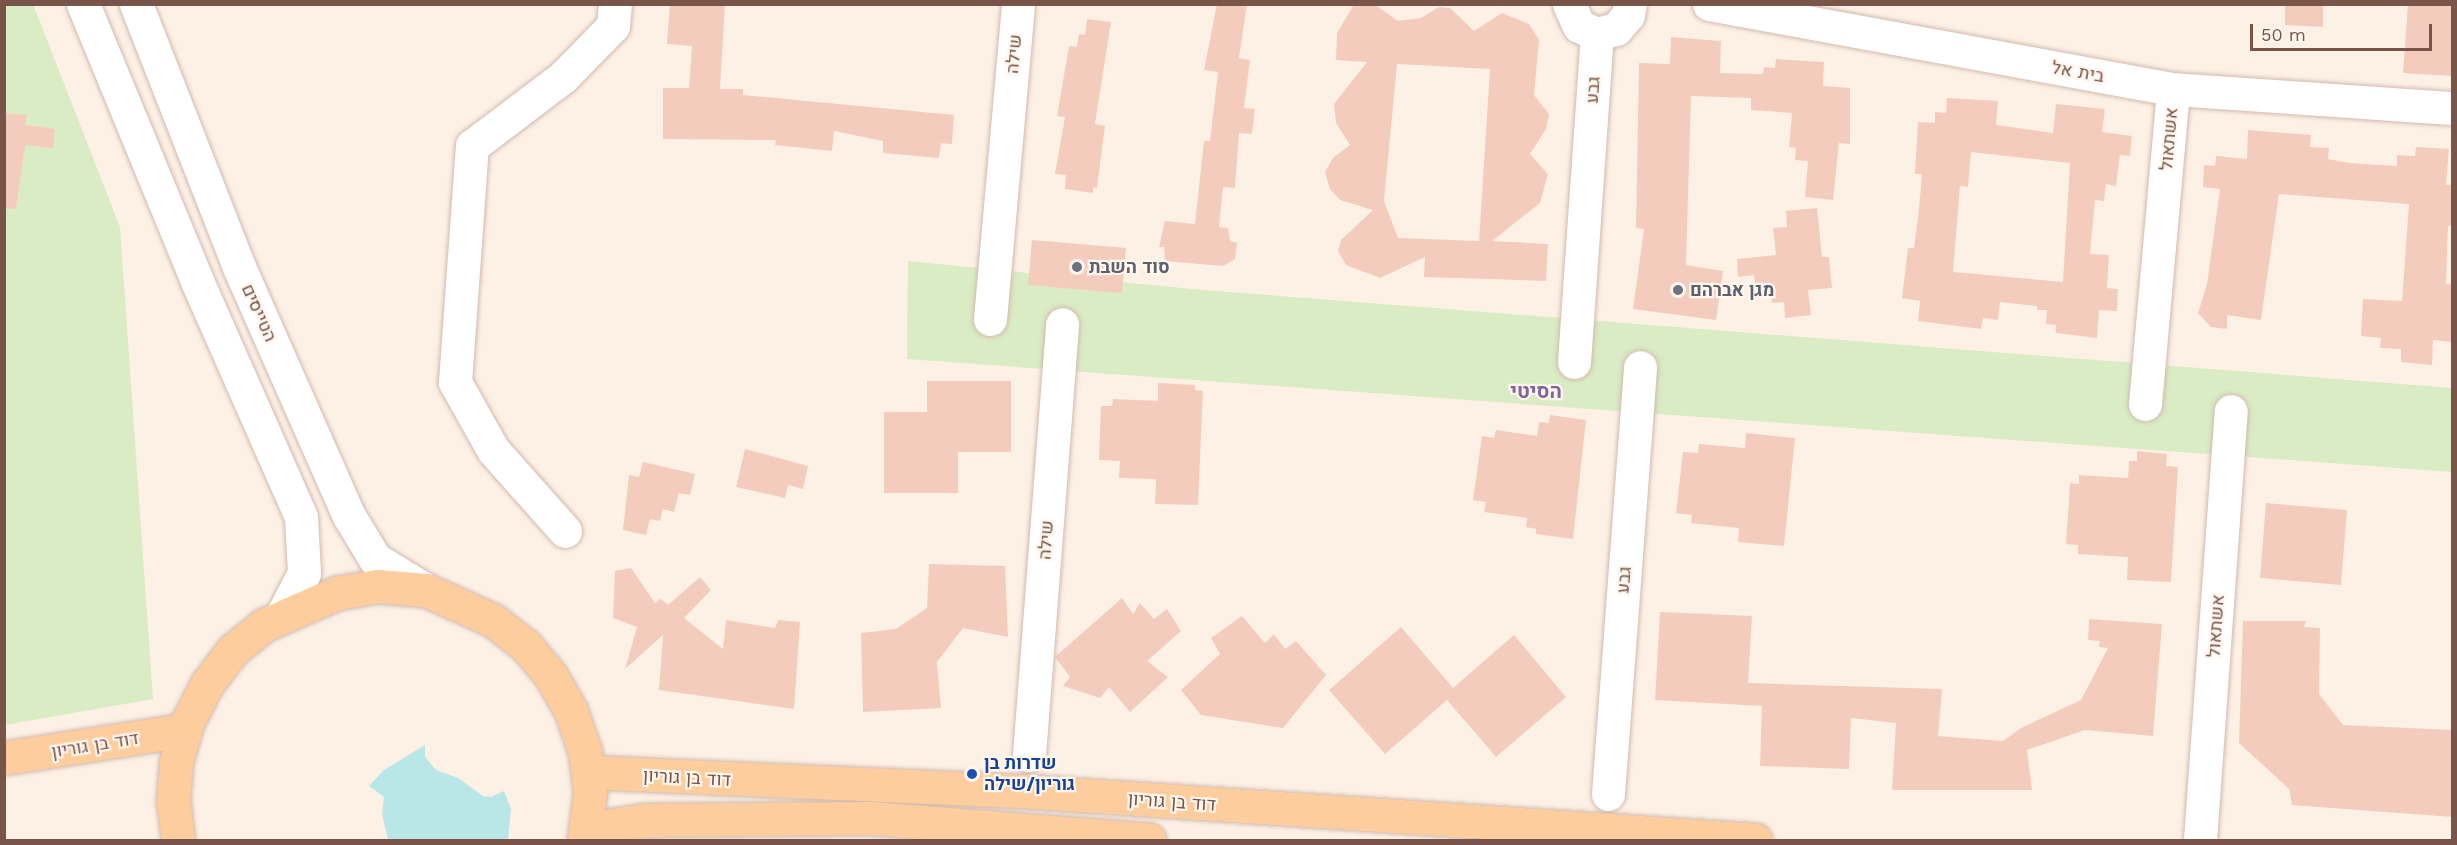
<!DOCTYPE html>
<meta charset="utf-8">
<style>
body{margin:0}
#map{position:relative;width:2457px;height:845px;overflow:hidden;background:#fdf1e6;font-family:"Work Sans",Heebo,sans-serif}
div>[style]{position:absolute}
.green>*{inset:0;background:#d9ecc4}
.water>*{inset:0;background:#b9e7e8}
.building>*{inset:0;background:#f4ccbd}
.roads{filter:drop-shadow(0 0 2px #d2baae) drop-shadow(0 0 2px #d2baae)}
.minor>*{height:33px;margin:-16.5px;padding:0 16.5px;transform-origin:16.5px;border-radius:16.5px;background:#fff}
.major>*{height:33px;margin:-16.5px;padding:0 16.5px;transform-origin:16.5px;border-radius:16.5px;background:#fdcd9d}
.dots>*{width:16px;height:16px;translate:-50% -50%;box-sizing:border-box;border:3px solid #fff6ed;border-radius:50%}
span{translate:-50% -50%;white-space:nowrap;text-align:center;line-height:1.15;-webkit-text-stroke:4.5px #fff6ed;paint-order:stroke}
.street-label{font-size:18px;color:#785449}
.worship-label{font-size:18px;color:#5b616d;font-weight:700}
.left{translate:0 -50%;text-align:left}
.transit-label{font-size:18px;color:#164399;font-weight:700}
.neighbourhood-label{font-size:20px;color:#82659b;font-weight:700}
.frame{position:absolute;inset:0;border:6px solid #785449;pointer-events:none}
.scale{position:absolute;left:2250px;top:24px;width:182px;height:27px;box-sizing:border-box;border:3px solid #785449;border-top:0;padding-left:8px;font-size:18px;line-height:21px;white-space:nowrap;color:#785449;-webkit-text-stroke:4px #fff6ed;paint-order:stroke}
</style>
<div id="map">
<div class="green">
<i style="clip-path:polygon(33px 4px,120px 227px,153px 699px,5px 725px,4px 5px)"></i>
<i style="clip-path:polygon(908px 261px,1192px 289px,2452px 388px,2452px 472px,907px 359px)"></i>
</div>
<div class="water">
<i style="clip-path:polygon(425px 745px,425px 757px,436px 770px,458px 778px,483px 796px,491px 797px,504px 791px,511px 809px,508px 840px,388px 840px,382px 814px,384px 797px,369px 786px,384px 770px)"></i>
</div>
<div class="building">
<i style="clip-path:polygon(670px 4px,725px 4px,720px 89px,743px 89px,743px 95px,954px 115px,952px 144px,941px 143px,939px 158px,883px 153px,883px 141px,834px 131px,832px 151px,775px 145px,776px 140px,663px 139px,663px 88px,689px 88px,692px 46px,667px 44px)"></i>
<i style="clip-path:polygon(1217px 4px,1247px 4px,1239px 58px,1250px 60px,1244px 108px,1255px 109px,1252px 134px,1239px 133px,1235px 188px,1223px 187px,1219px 227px,1228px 228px,1230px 241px,1237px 243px,1235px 259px,1223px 266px,1165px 261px,1164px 247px,1159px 247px,1165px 221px,1195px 224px,1204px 141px,1210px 141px,1218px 72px,1204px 70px)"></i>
<i style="clip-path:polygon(evenodd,1374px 4px,1398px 21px,1421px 18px,1439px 7px,1450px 8px,1474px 31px,1502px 13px,1529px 24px,1539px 40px,1534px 95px,1549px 114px,1546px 129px,1530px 154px,1548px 174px,1540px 203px,1492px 241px,1548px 244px,1546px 281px,1424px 277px,1425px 257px,1380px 278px,1346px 265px,1338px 251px,1341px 240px,1373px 210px,1340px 200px,1330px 189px,1325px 172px,1333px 158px,1350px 145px,1336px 123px,1334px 104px,1367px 62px,1336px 60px,1337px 33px,1353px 6px,1374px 4px,1397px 64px,1490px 69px,1479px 241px,1398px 238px,1384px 201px,1397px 64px)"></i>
<i style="clip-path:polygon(2285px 4px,2323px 4px,2323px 27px,2285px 25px)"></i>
<i style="clip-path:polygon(2408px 4px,2452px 4px,2452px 76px,2403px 73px)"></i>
<i style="clip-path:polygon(1087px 19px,1111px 22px,1095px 124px,1105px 126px,1097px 188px,1093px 187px,1093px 193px,1065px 189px,1066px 175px,1055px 174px,1065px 117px,1057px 116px,1069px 46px,1077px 47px,1079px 34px,1085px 35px)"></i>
<i style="clip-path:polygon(1671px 37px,1721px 41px,1720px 73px,1763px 74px,1764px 67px,1775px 68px,1776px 59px,1824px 62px,1823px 86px,1850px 88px,1850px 144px,1839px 143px,1833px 200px,1805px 197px,1808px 161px,1795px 160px,1796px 148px,1789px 147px,1792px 113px,1751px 110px,1751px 98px,1691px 96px,1686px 265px,1723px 271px,1716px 320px,1633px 309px,1644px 229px,1636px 228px,1639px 63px,1670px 64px)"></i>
<i style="clip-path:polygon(evenodd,1947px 98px,1998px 101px,1996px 125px,2053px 133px,2056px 104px,2105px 109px,2102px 132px,2132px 136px,2130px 156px,2120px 155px,2116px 186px,2106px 184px,2104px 201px,2095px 200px,2090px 254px,2109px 255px,2107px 288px,2118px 289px,2117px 311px,2099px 310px,2097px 338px,2056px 333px,2056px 325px,2046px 324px,2047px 310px,2037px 310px,2037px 306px,2000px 302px,1998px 320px,1983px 318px,1981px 329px,1918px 321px,1920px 301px,1902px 298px,1908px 248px,1914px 248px,1919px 209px,1922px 174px,1915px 174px,1918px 122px,1935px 123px,1935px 112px,1946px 113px,1947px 98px,1971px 152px,2070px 163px,2063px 282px,1953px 272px,1960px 186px,1968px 187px,1971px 152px)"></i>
<i style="clip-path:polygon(4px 113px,27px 115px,25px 125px,55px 129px,53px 148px,25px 145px,16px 209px,4px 208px)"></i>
<i style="clip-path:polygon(2248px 130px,2311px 135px,2310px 147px,2329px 148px,2328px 159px,2349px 163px,2397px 166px,2397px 155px,2415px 156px,2416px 147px,2449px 149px,2446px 185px,2452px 185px,2452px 226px,2448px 226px,2446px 284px,2451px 284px,2452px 342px,2433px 340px,2432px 365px,2401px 362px,2401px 349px,2380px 348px,2381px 338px,2361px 336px,2363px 299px,2402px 301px,2409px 204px,2279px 194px,2261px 320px,2227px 315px,2227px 329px,2211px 327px,2198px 313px,2207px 284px,2220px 189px,2203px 187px,2204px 165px,2215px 166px,2216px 156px,2247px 159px)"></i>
<i style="clip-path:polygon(1817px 208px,1822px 257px,1829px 257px,1832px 288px,1808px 290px,1811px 315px,1785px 318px,1784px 302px,1772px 303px,1771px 288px,1756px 290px,1754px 275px,1738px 277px,1737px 259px,1776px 255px,1773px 228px,1787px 227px,1786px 211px)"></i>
<i style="clip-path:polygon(1032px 240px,1126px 248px,1122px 293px,1028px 285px)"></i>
<i style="clip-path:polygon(927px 381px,1011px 381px,1011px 452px,958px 452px,958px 493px,884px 493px,884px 412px,927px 412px)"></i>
<i style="clip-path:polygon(1158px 383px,1195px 385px,1195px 390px,1203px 391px,1198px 505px,1155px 504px,1156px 479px,1119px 478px,1120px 461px,1099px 460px,1101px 406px,1112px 406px,1113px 399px,1158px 401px)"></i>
<i style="clip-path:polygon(1550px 415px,1586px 420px,1573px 539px,1536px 534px,1536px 529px,1526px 527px,1527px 518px,1484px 512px,1486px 502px,1473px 500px,1482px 436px,1494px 438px,1496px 430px,1537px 436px,1539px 422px,1549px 423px)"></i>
<i style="clip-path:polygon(1746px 433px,1795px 438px,1784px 546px,1738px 542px,1739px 528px,1691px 523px,1692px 515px,1676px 513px,1683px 452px,1698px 453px,1699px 444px,1745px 448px)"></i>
<i style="clip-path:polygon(745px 449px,808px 466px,803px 489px,788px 485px,785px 498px,736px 487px)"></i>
<i style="clip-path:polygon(2137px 451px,2167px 454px,2166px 466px,2178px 467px,2171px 582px,2127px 580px,2128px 557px,2078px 554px,2078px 545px,2066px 544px,2070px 483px,2079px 484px,2079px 475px,2128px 478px,2129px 461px,2137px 461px)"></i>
<i style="clip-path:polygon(643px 462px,695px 474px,690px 495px,679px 493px,674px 512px,663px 509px,660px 521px,650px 519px,646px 535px,623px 530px,629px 475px,639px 477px)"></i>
<i style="clip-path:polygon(2266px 503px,2347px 510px,2341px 585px,2260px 578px)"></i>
<i style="clip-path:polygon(929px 564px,1005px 566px,1008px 637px,963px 628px,937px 662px,941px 708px,863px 712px,861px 633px,896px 629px,927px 608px)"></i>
<i style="clip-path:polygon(631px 568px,655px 603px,661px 599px,668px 605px,700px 577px,711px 590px,684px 618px,723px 649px,726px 620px,775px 628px,778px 620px,800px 622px,794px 709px,659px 690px,663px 635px,625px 669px,637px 627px,613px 618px,615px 571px)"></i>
<i style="clip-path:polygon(1122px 598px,1133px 614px,1140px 603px,1154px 619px,1167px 609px,1181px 631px,1147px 661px,1168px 677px,1130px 712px,1109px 687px,1100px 698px,1063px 686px,1070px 677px,1055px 657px)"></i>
<i style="clip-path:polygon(1660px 612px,1752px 616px,1748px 683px,1942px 689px,1938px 736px,2003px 741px,2021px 728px,2081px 700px,2108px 648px,2099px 647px,2100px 641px,2088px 640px,2089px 619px,2162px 624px,2153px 736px,2085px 730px,2027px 750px,2032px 790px,1892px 790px,1896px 723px,1851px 718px,1849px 769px,1760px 766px,1762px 706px,1655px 700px)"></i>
<i style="clip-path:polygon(1242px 616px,1265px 643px,1274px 634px,1285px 649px,1296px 641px,1326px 675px,1283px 728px,1201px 715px,1181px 690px,1220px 654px,1211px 638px)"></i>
<i style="clip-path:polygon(2243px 621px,2306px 621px,2304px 627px,2320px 628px,2319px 694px,2343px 725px,2452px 730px,2452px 817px,2292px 805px,2289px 789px,2239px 743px)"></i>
<i style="clip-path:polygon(1401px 627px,1453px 688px,1514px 635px,1566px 697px,1496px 757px,1447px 700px,1385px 754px,1329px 690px)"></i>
</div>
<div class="roads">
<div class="minor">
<i style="left:83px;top:4px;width:300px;rotate:67.6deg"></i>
<i style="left:197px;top:281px;width:258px;rotate:66.2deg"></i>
<i style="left:301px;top:517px;width:56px;rotate:86.9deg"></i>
<i style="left:304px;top:573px;width:50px;rotate:117.6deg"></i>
<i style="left:136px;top:4px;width:282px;rotate:68.6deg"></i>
<i style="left:239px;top:267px;width:272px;rotate:66.2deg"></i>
<i style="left:349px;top:516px;width:50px;rotate:58.8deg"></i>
<i style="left:375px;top:559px;width:60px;rotate:31.3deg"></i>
<i style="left:1569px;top:4px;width:24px;rotate:66deg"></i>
<i style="left:1579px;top:26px;width:20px;rotate:24deg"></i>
<i style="left:1597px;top:34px;width:20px;rotate:-15deg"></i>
<i style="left:1616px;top:29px;width:18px;rotate:-49deg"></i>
<i style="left:1628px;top:15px;width:11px;rotate:-80deg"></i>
<i style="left:1709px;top:4px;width:472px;rotate:10.4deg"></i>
<i style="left:2173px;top:89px;width:280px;rotate:3.9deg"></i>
<i style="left:990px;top:319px;width:316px;rotate:-84.9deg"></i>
<i style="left:1574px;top:362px;width:329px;rotate:-86deg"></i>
<i style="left:2145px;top:404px;width:316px;rotate:-84.9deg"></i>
<i style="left:565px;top:531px;width:108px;rotate:-131.6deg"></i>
<i style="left:493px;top:450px;width:78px;rotate:-119.2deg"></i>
<i style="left:455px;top:382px;width:237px;rotate:-85.9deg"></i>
<i style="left:472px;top:146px;width:114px;rotate:-37.2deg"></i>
<i style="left:563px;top:77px;width:71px;rotate:-45.6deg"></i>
<i style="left:613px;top:26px;width:22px;rotate:-85deg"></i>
<i style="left:1029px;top:755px;width:432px;rotate:-85.6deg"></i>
<i style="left:1608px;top:794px;width:428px;rotate:-85.7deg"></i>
<i style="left:2200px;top:840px;width:430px;rotate:-85.9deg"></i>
</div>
<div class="major">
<i style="left:4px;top:758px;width:182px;rotate:-8.8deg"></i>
<i style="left:588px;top:772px;width:434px;rotate:2.5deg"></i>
<i style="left:1022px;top:791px;width:735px;rotate:3.82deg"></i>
<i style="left:587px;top:829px;width:60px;rotate:-8.7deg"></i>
<i style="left:646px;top:820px;width:226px;rotate:-0.5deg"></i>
<i style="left:872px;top:818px;width:278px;rotate:4.5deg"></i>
<i style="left:178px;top:840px;width:38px;rotate:-97deg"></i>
<i style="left:173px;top:802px;width:40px;rotate:-85.7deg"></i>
<i style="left:176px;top:762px;width:41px;rotate:-74.2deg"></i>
<i style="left:187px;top:723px;width:44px;rotate:-62.9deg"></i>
<i style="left:207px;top:684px;width:43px;rotate:-52.6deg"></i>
<i style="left:233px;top:650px;width:40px;rotate:-39deg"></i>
<i style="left:264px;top:625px;width:80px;rotate:-23.7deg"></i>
<i style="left:337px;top:593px;width:41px;rotate:-9.9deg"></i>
<i style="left:377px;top:586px;width:49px;rotate:4.7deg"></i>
<i style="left:426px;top:590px;width:75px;rotate:24.5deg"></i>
<i style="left:494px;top:621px;width:41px;rotate:38deg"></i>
<i style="left:526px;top:646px;width:39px;rotate:50deg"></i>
<i style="left:551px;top:676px;width:40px;rotate:60.3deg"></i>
<i style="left:571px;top:711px;width:43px;rotate:71.1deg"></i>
<i style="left:585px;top:752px;width:40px;rotate:82.9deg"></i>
<i style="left:590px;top:792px;width:48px;rotate:97.1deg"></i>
</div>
</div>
<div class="dots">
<i style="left:1077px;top:267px;background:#6b7280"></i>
<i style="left:1678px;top:290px;background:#6b7280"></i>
<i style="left:972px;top:774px;background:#1a4fb4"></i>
</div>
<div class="street-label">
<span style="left:1014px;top:54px;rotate:-85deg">שילה</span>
<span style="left:2078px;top:72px;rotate:10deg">בית אל</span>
<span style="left:1593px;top:90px;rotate:-86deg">גבע</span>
<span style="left:2169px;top:139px;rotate:-85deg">אשתאול</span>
<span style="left:259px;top:313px;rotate:66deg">הטייסים</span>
<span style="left:1046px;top:540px;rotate:-86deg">שילה</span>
<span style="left:1624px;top:580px;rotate:-85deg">גבע</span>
<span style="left:2216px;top:626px;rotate:-86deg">אשתאול</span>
<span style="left:95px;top:745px;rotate:-9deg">דוד בן גוריון</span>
<span style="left:687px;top:778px;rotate:3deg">דוד בן גוריון</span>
<span style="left:1172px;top:802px;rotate:4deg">דוד בן גוריון</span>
</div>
<div class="worship-label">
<span class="left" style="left:1089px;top:267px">סוד השבת</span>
<span class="left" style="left:1690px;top:290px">מגן אברהם</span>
</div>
<div class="transit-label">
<span class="left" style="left:984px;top:774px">שדרות בן<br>גוריון/שילה</span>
</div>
<div class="neighbourhood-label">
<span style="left:1536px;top:391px">הסיטי</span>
</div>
<div class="frame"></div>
<div class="scale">50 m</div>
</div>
